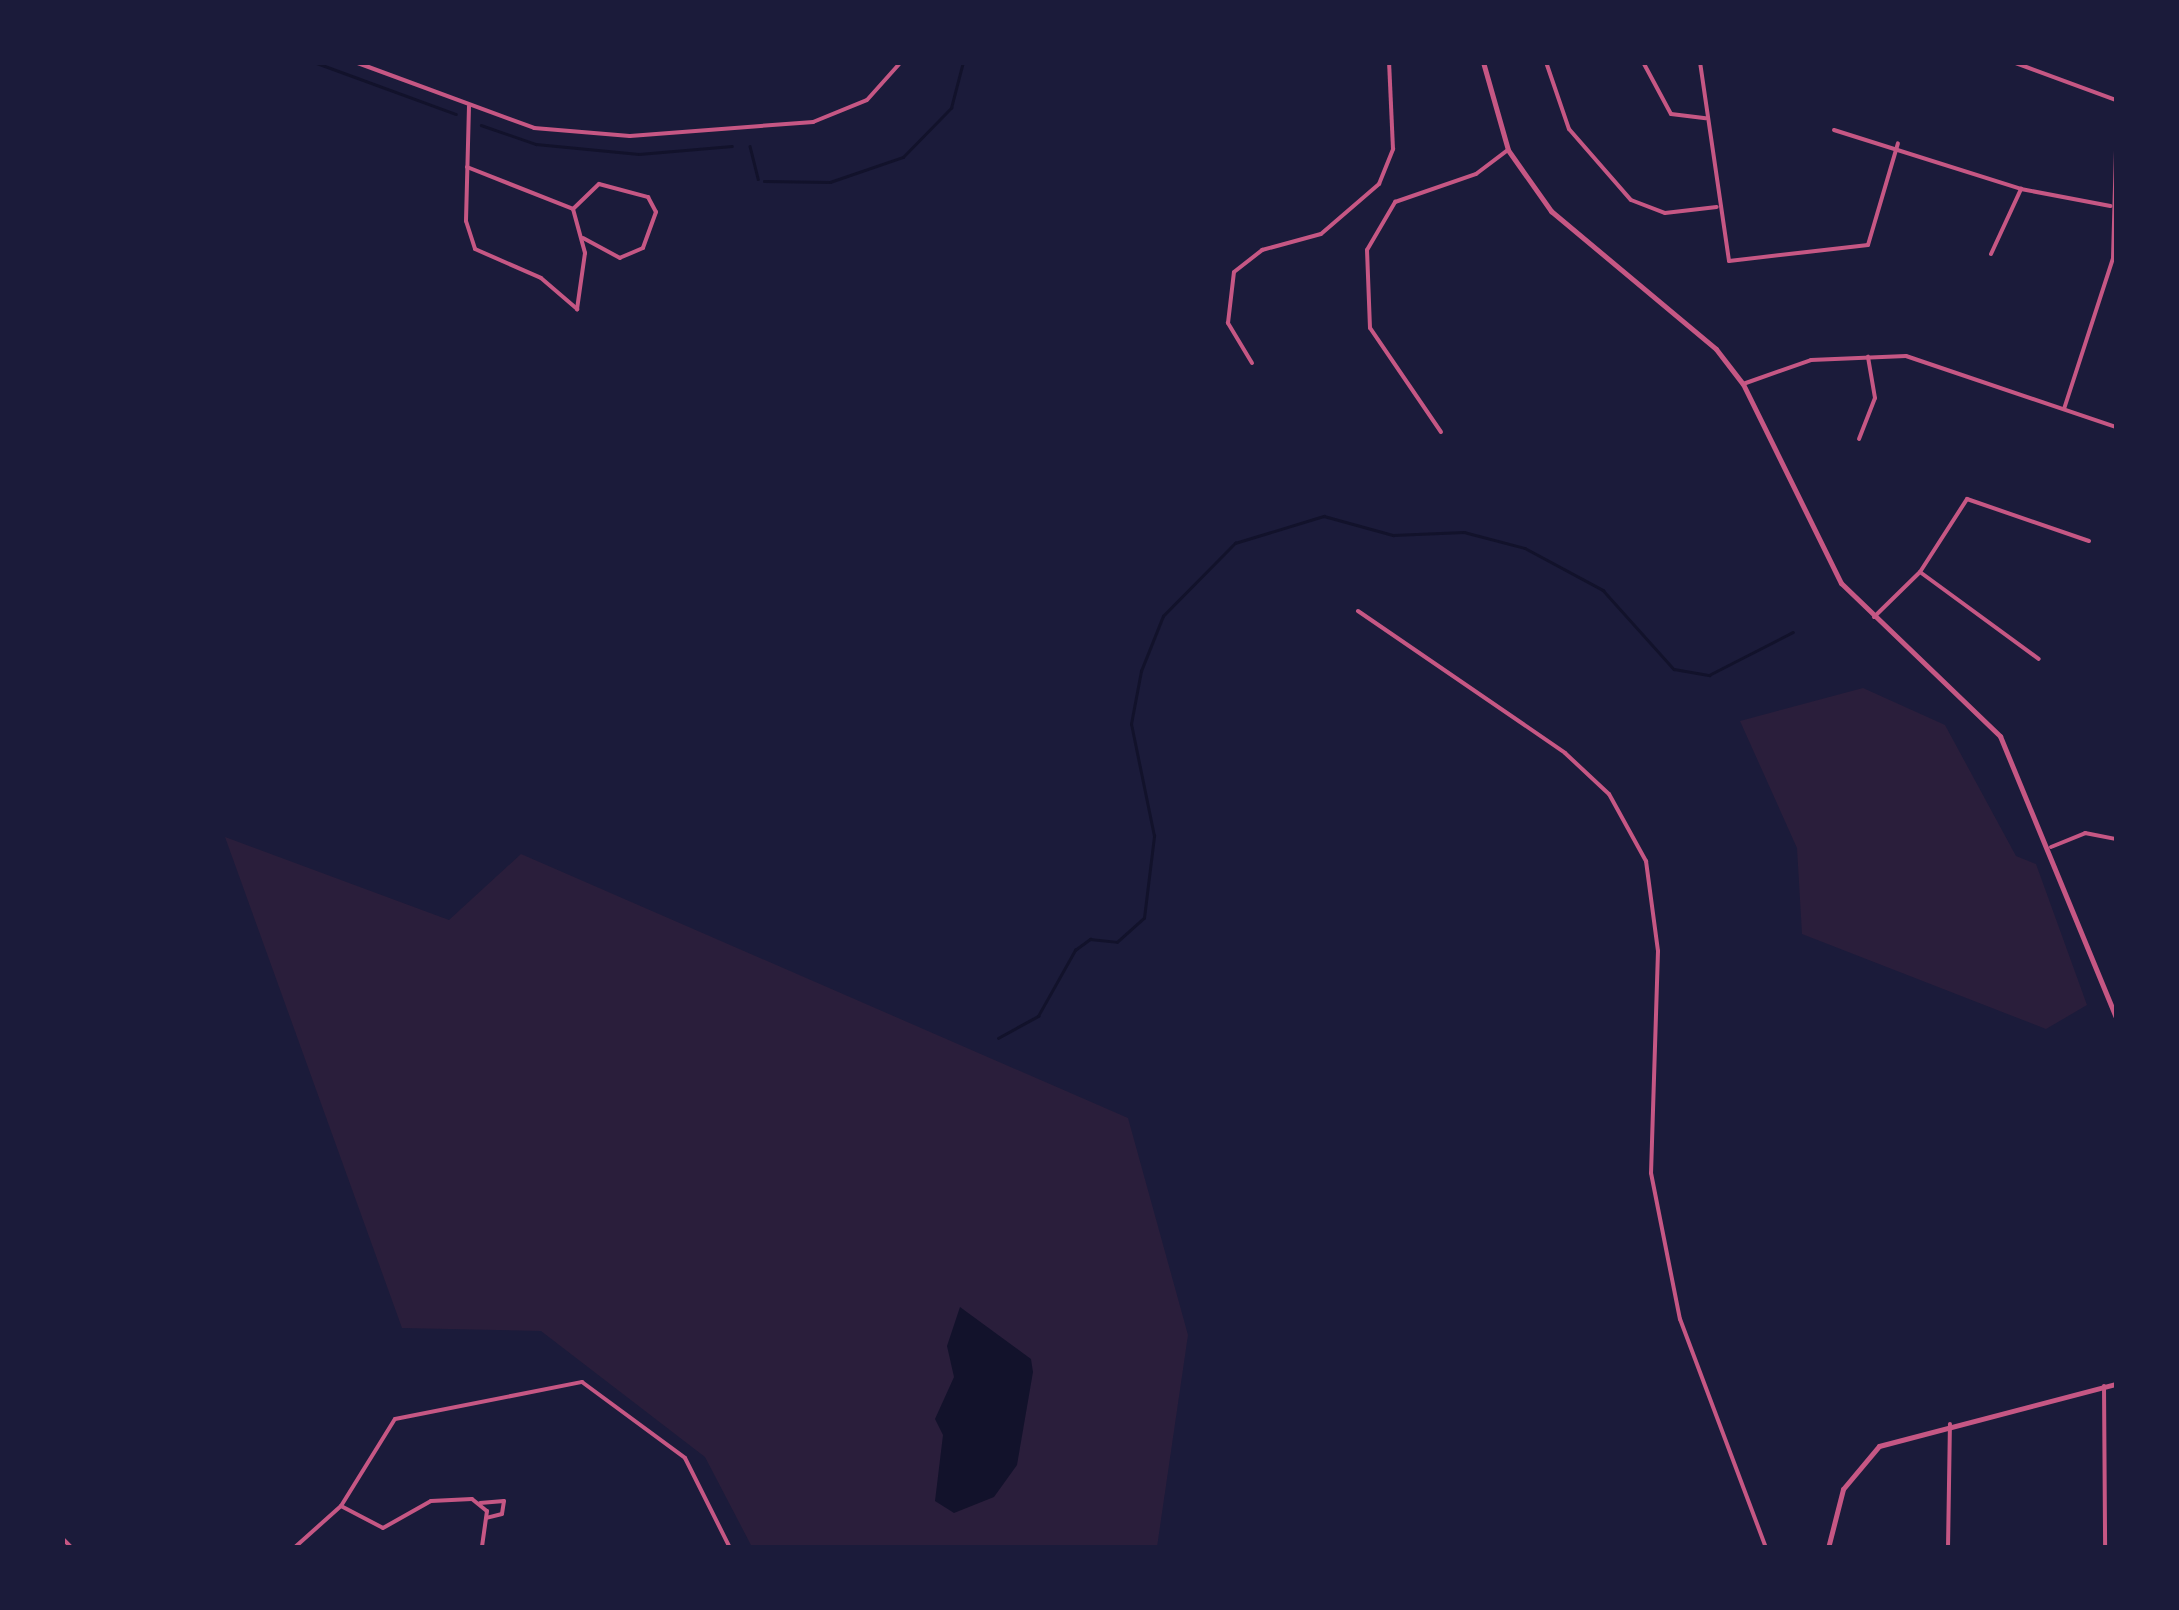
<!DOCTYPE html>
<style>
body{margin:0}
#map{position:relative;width:2179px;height:1610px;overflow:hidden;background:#1b1b3a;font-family:Spectral,serif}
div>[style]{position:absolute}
.green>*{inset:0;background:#2a1e3b}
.water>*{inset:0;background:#12122b}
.stream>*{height:2.5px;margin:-1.25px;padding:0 1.25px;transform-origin:1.25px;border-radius:1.25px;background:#12122b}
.minor>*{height:4px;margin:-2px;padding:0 2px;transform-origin:2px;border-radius:2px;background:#c65784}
.tertiary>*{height:5px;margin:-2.5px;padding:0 2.5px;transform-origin:2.5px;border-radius:2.5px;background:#c65784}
span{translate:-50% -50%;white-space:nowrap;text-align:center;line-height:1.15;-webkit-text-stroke:9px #1b1b3a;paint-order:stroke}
.frame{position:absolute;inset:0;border:65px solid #1b1b3a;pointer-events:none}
</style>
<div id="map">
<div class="green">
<i style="clip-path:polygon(1863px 688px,1945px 725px,2016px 856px,2036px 864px,2087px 1005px,2046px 1029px,1802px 934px,1797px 848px,1740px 721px)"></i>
<i style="clip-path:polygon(225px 837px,449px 920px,521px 854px,1128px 1118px,1188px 1335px,1157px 1547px,752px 1547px,705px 1457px,541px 1331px,402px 1328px)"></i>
</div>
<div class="water">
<i style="clip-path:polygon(960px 1307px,1031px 1359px,1033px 1372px,1017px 1465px,994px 1497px,954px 1513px,935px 1501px,943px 1435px,935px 1419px,954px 1377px,947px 1346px)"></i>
</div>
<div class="stream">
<i style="left:314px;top:62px;width:151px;rotate:20.1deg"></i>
<i style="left:481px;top:125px;width:58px;rotate:19.1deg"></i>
<i style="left:536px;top:144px;width:103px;rotate:5.5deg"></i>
<i style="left:639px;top:154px;width:93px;rotate:-4.9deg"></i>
<i style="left:750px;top:146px;width:34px;rotate:76deg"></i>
<i style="left:764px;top:181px;width:66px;rotate:0.9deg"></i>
<i style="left:830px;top:182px;width:77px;rotate:-18.9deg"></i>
<i style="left:903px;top:157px;width:69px;rotate:-45.6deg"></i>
<i style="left:951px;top:108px;width:48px;rotate:-75.4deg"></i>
<i style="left:998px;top:1038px;width:46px;rotate:-28.8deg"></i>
<i style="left:1038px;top:1016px;width:76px;rotate:-60.7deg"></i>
<i style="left:1075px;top:950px;width:19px;rotate:-36deg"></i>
<i style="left:1090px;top:939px;width:27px;rotate:6deg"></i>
<i style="left:1117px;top:942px;width:36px;rotate:-42deg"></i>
<i style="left:1144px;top:918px;width:83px;rotate:-83deg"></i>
<i style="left:1154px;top:836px;width:114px;rotate:-101.6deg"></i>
<i style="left:1131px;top:724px;width:54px;rotate:-79.3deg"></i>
<i style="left:1141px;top:671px;width:59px;rotate:-68.2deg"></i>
<i style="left:1163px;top:616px;width:103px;rotate:-45.4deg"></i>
<i style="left:1235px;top:543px;width:93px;rotate:-16.9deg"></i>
<i style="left:1324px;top:516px;width:72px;rotate:15.4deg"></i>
<i style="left:1393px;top:535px;width:71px;rotate:-2.4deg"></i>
<i style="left:1464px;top:532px;width:63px;rotate:14.7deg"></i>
<i style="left:1525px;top:548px;width:89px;rotate:28.3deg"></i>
<i style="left:1603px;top:590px;width:106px;rotate:48.1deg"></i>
<i style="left:1674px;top:669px;width:36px;rotate:10deg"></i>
<i style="left:1709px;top:675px;width:94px;rotate:-27.1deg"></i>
</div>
<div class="minor">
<i style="left:355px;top:62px;width:191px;rotate:20.2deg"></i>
<i style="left:534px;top:128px;width:96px;rotate:4.8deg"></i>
<i style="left:630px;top:136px;width:184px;rotate:-4.4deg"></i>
<i style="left:813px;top:122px;width:58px;rotate:-22.2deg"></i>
<i style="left:867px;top:100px;width:51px;rotate:-48.2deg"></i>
<i style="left:1546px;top:62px;width:71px;rotate:71.1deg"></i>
<i style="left:1569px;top:129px;width:94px;rotate:48.9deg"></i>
<i style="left:1631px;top:200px;width:36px;rotate:21deg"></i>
<i style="left:1665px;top:213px;width:52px;rotate:-6.6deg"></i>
<i style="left:1643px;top:62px;width:59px;rotate:61.7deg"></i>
<i style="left:1671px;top:114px;width:35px;rotate:7deg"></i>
<i style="left:1700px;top:62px;width:201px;rotate:81.7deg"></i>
<i style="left:1729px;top:261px;width:140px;rotate:-6.6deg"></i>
<i style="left:1868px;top:245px;width:106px;rotate:-73.6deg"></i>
<i style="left:2013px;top:62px;width:110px;rotate:20.3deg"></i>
<i style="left:469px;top:106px;width:115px;rotate:91.5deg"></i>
<i style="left:466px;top:221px;width:29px;rotate:72deg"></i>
<i style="left:475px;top:249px;width:72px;rotate:23.7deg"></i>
<i style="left:541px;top:278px;width:48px;rotate:40.7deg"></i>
<i style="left:1834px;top:130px;width:196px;rotate:17.5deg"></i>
<i style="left:2021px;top:189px;width:91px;rotate:10.8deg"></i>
<i style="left:467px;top:167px;width:114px;rotate:21.6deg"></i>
<i style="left:573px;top:209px;width:46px;rotate:74.7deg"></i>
<i style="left:585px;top:253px;width:57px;rotate:98.1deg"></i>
<i style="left:573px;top:209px;width:36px;rotate:-44deg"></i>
<i style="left:599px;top:184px;width:51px;rotate:14.9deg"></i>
<i style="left:648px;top:197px;width:17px;rotate:62deg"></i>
<i style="left:656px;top:212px;width:38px;rotate:110deg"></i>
<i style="left:643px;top:248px;width:25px;rotate:157deg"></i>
<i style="left:620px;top:258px;width:42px;rotate:-151.6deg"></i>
<i style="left:1991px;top:254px;width:72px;rotate:-65.2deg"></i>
<i style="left:1252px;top:363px;width:47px;rotate:-121deg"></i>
<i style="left:1228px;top:323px;width:51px;rotate:-83.3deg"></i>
<i style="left:1234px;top:272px;width:36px;rotate:-38deg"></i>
<i style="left:1262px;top:250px;width:61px;rotate:-15.2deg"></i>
<i style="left:1321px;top:234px;width:77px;rotate:-40.8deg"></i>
<i style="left:1379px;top:184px;width:38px;rotate:-68deg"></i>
<i style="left:1393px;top:149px;width:87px;rotate:-92.6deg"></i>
<i style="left:1743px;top:384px;width:72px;rotate:-19.4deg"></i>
<i style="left:1811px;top:360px;width:95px;rotate:-2.4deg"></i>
<i style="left:1906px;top:356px;width:222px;rotate:18.7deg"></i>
<i style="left:2064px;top:409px;width:159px;rotate:-72deg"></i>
<i style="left:2113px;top:258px;width:110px;rotate:-88.4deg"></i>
<i style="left:1441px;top:432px;width:126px;rotate:-124.3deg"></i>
<i style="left:1370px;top:328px;width:78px;rotate:-92.2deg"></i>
<i style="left:1367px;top:250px;width:56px;rotate:-59.7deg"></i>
<i style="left:1395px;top:202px;width:86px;rotate:-19.1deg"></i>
<i style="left:1476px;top:174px;width:40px;rotate:-37deg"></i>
<i style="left:1859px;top:439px;width:44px;rotate:-68.7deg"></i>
<i style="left:1875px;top:398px;width:42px;rotate:-99.7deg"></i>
<i style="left:1920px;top:572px;width:147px;rotate:36.2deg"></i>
<i style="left:1358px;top:611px;width:251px;rotate:34.4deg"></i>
<i style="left:1565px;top:753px;width:60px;rotate:43deg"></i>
<i style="left:1609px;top:794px;width:77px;rotate:61.1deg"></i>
<i style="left:1646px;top:861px;width:91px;rotate:82.4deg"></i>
<i style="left:1658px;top:951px;width:222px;rotate:91.8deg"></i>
<i style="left:1651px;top:1173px;width:149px;rotate:78.8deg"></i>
<i style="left:1680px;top:1319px;width:245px;rotate:69.4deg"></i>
<i style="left:1874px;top:617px;width:64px;rotate:-44.4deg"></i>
<i style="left:1920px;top:572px;width:87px;rotate:-57.2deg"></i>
<i style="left:1967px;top:499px;width:129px;rotate:19deg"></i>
<i style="left:2051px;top:847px;width:37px;rotate:-22deg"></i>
<i style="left:2085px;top:833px;width:32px;rotate:11deg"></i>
<i style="left:2104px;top:1386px;width:162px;rotate:89.6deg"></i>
<i style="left:480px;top:1503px;width:24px;rotate:-5deg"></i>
<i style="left:504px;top:1501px;width:13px;rotate:99deg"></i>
<i style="left:502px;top:1514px;width:16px;rotate:166deg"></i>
<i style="left:341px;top:1506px;width:47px;rotate:27.6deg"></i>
<i style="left:383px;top:1528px;width:55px;rotate:-29.4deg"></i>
<i style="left:431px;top:1501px;width:41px;rotate:-2.8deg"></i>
<i style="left:472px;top:1499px;width:19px;rotate:39deg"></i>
<i style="left:487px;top:1511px;width:37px;rotate:98deg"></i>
<i style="left:62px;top:1538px;width:14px;rotate:45deg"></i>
<i style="left:294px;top:1548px;width:63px;rotate:-41.8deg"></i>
<i style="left:341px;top:1506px;width:102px;rotate:-58.2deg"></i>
<i style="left:395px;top:1419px;width:191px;rotate:-11.2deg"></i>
<i style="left:582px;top:1382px;width:128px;rotate:36.4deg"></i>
<i style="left:685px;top:1458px;width:101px;rotate:63.4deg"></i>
<i style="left:1948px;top:1548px;width:124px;rotate:-89.1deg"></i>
</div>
<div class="tertiary">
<i style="left:1483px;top:62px;width:91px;rotate:74.1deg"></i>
<i style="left:1508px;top:150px;width:75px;rotate:54.8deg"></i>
<i style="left:1551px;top:211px;width:215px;rotate:39.9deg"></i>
<i style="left:1716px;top:349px;width:44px;rotate:52.4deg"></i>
<i style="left:1743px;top:384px;width:222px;rotate:63.8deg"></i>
<i style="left:1841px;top:583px;width:221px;rotate:43.9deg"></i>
<i style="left:2000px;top:736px;width:304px;rotate:67.6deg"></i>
<i style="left:1828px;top:1548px;width:61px;rotate:-75.7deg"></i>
<i style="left:1843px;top:1489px;width:56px;rotate:-50.1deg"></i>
<i style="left:1879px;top:1446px;width:245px;rotate:-14.7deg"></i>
</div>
<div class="frame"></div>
</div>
